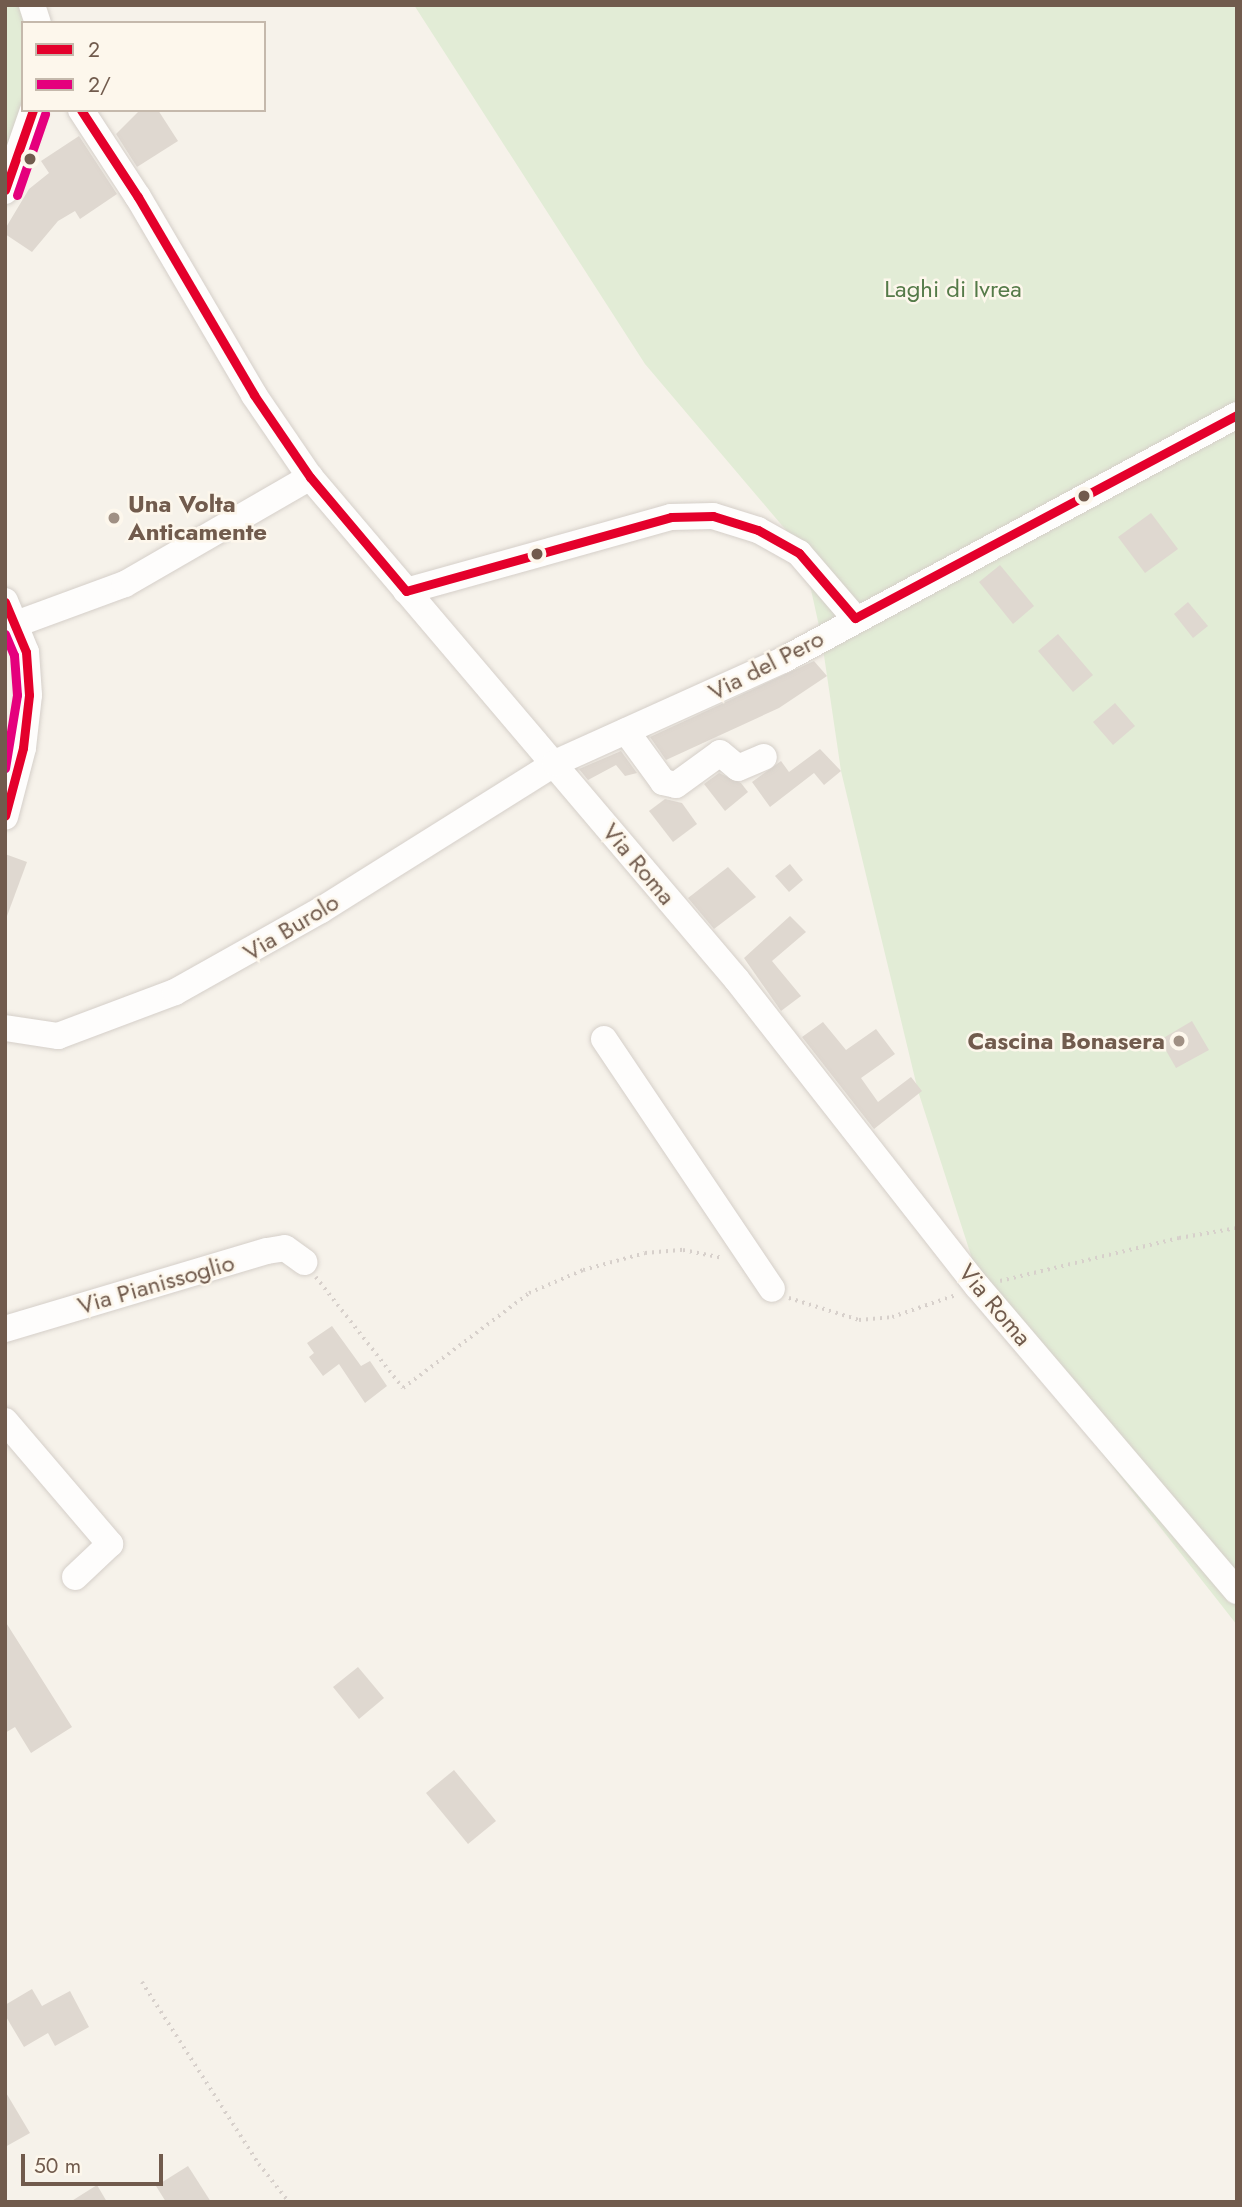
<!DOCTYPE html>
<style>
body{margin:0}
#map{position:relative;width:1242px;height:2207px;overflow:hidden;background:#f6f2ea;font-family:Jost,sans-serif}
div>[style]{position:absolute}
.green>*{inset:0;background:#e2ecd6}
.building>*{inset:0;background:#dfd8d0}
.path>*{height:3.5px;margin-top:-1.75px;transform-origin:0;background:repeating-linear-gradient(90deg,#d7d0cb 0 2px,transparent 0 7px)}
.roads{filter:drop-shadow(0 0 2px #d5cfc9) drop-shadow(0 0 2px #d5cfc9)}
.minor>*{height:26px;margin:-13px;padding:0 13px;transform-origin:13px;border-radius:13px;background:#fefdfc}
.bus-1>*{height:9px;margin:-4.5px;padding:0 4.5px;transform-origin:4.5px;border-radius:4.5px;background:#e4002b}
.bus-2>*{height:9px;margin:-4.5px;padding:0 4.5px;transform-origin:4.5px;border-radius:4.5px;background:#e5007d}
.dots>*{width:19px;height:19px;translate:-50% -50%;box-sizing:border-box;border:4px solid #fdf7ec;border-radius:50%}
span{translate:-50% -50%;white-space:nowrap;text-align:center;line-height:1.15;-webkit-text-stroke:5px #fdf7ec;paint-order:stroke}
.park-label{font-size:24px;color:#557b49}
.poi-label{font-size:24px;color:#715b4d;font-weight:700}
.left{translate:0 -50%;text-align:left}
.right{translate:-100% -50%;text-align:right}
.street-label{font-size:24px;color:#715b4d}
.frame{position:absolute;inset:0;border:7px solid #715b4d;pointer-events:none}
.legend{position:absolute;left:21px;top:21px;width:245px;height:91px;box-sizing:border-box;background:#fdf7ec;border:2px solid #c5b9ac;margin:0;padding:9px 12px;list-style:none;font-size:21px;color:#715b4d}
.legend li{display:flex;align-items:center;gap:14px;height:35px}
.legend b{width:35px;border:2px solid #c5b9ac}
.scale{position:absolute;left:21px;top:2154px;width:142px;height:32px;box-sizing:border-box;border:4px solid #715b4d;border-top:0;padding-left:9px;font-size:21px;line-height:24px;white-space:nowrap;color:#715b4d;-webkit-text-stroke:5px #fdf7ec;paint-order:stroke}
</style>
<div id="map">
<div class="green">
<i style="clip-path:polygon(5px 5px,45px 5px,52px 23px,23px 23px,21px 170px,5px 205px)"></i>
<i style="clip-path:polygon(414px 5px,1237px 5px,1237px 1625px,988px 1308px,918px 1091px,841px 771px,821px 635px,802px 549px,645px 364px)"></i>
</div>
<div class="building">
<i style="clip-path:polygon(140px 110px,158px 110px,178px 141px,137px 167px,116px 134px)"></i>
<i style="clip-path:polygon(79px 136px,117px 194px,80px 219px,75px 211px,58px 221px,32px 252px,5px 234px,5px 229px,29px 189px,49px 173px,41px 161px)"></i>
<i style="clip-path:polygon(1151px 513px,1178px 549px,1145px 573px,1118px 537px)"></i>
<i style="clip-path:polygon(1000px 565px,1034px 606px,1013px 624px,979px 582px)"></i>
<i style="clip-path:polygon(1188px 602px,1208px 626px,1193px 638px,1174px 614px)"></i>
<i style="clip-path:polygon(1058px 634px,1093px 675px,1073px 692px,1038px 651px)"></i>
<i style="clip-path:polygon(814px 661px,827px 676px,779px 708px,666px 760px,650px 737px)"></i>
<i style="clip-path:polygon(1115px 703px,1135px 726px,1113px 745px,1093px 722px)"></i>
<i style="clip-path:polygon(820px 749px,841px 771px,824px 785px,814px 773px,770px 807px,752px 782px,781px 761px,789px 772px)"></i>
<i style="clip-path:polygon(621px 751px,637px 773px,625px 776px,616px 765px,588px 780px,579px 769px)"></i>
<i style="clip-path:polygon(719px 773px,741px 783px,748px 792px,725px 811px,704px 784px)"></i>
<i style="clip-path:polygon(665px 799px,682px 803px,697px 824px,673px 842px,649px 811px)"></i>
<i style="clip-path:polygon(5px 854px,27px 862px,7px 916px,5px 915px)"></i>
<i style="clip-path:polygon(790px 864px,803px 880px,789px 892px,775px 876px)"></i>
<i style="clip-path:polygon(728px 867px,756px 897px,714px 929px,688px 898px)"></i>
<i style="clip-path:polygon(790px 916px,806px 932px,772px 961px,801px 996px,781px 1011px,744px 958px)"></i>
<i style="clip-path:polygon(1192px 1021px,1209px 1050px,1176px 1068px,1160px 1040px)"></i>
<i style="clip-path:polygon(823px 1022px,846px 1050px,876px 1029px,895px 1054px,861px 1078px,878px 1102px,911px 1077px,922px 1091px,874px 1129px,802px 1037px)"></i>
<i style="clip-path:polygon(332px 1326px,361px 1366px,370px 1361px,387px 1386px,365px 1403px,339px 1364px,323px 1376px,309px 1357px,314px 1353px,307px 1343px)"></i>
<i style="clip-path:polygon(5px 1621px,72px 1727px,31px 1753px,15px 1727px,5px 1733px)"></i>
<i style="clip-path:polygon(358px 1667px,384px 1698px,359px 1719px,333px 1687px)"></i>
<i style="clip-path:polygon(454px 1770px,496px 1821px,468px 1844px,426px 1793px)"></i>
<i style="clip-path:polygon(32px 1989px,42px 2006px,70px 1991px,89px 2027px,55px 2046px,48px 2033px,24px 2047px,5px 2015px,5px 2005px)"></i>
<i style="clip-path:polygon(5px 2091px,30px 2133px,5px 2147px)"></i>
<i style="clip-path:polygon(188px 2166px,211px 2202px,166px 2202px,156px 2186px)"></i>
<i style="clip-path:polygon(97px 2185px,107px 2202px,70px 2202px)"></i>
</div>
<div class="path">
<i style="left:316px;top:1277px;width:141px;rotate:51.9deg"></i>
<i style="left:403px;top:1388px;width:158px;rotate:-37deg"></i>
<i style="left:529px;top:1293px;width:59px;rotate:-23.1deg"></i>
<i style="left:583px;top:1270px;width:64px;rotate:-15.3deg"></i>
<i style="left:645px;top:1253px;width:38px;rotate:-5deg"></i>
<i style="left:683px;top:1250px;width:41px;rotate:11.3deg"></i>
<i style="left:1000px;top:1281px;width:184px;rotate:-13.5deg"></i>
<i style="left:1179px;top:1238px;width:59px;rotate:-9.8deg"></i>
<i style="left:789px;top:1298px;width:73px;rotate:17.4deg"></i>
<i style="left:859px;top:1320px;width:33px;rotate:-5deg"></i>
<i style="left:892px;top:1317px;width:68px;rotate:-19deg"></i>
<i style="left:142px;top:1982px;width:216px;rotate:57.3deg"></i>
<i style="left:259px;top:2164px;width:48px;rotate:51.7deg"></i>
</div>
<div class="roads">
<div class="minor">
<i style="left:32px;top:5px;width:19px;rotate:72deg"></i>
<i style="left:81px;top:110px;width:104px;rotate:56.8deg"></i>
<i style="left:138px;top:197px;width:229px;rotate:59.6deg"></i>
<i style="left:254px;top:395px;width:99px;rotate:55.7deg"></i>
<i style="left:310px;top:477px;width:660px;rotate:49.67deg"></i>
<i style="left:737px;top:980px;width:390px;rotate:51.9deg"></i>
<i style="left:978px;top:1287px;width:399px;rotate:49.6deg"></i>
<i style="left:5px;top:191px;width:86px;rotate:-70.9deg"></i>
<i style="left:406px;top:591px;width:275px;rotate:-15.6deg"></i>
<i style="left:671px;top:517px;width:42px;rotate:-1.4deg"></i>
<i style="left:713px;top:516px;width:47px;rotate:17.3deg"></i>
<i style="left:758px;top:530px;width:47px;rotate:29.3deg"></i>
<i style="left:799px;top:553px;width:86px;rotate:49.3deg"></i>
<i style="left:5px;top:601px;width:55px;rotate:67.6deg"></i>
<i style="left:26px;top:652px;width:43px;rotate:86deg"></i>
<i style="left:29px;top:695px;width:53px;rotate:96.5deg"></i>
<i style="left:23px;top:748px;width:71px;rotate:104.6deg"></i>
<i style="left:16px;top:624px;width:116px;rotate:-20.2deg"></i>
<i style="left:125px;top:584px;width:214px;rotate:-30deg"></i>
<i style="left:626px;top:731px;width:63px;rotate:54deg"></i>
<i style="left:663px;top:782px;width:13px;rotate:13deg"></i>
<i style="left:676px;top:785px;width:54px;rotate:-36deg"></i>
<i style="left:720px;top:753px;width:23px;rotate:40deg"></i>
<i style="left:738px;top:768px;width:28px;rotate:-23deg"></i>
<i style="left:5px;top:1028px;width:54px;rotate:8.6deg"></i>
<i style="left:58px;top:1036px;width:125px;rotate:-20.6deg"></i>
<i style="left:175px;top:992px;width:167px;rotate:-29.3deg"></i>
<i style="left:321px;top:910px;width:276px;rotate:-32.1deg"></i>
<i style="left:555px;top:763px;width:250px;rotate:-24.3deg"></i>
<i style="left:783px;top:660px;width:516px;rotate:-28.35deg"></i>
<i style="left:604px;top:1039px;width:301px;rotate:56.1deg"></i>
<i style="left:5px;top:1329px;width:273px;rotate:-16.6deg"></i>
<i style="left:267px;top:1251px;width:18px;rotate:-9deg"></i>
<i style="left:285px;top:1248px;width:24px;rotate:36deg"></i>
<i style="left:5px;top:1421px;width:162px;rotate:49.5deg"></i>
<i style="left:110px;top:1544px;width:48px;rotate:136.7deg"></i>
</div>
</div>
<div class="bus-1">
<i style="left:81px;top:110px;width:104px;rotate:56.8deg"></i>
<i style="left:138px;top:197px;width:229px;rotate:59.6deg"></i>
<i style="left:254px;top:395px;width:99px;rotate:55.7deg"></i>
<i style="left:310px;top:477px;width:149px;rotate:49.9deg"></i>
<i style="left:5px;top:190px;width:85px;rotate:-70.7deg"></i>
<i style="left:406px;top:591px;width:275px;rotate:-15.6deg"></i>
<i style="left:671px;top:517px;width:42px;rotate:-1.4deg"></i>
<i style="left:713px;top:516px;width:47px;rotate:17.3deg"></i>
<i style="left:758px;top:530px;width:47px;rotate:29.3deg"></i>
<i style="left:799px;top:553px;width:86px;rotate:49.3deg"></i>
<i style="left:5px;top:602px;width:54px;rotate:67.2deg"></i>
<i style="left:26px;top:652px;width:43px;rotate:86deg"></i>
<i style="left:29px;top:695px;width:53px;rotate:96.5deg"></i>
<i style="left:23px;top:748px;width:70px;rotate:104.8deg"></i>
<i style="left:855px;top:618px;width:433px;rotate:-28deg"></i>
</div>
<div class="bus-2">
<i style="left:17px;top:195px;width:86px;rotate:-70.9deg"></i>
<i style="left:5px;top:634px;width:23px;rotate:67deg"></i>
<i style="left:14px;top:655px;width:40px;rotate:85.7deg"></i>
<i style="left:17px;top:695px;width:74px;rotate:99.3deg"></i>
</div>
<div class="dots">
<i style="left:30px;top:159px;background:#715b4d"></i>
<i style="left:1084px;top:496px;background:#715b4d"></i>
<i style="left:114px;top:518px;background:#a09084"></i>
<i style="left:537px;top:554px;background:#715b4d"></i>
<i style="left:1179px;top:1041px;background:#a09084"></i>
</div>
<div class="park-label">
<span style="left:953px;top:289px">Laghi di Ivrea</span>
</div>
<div class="poi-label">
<span class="left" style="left:128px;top:518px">Una Volta<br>Anticamente</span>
<span class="right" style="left:1165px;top:1041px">Cascina Bonasera</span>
</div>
<div class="street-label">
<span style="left:766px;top:665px;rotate:-27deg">Via del Pero</span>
<span style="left:639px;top:864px;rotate:50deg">Via Roma</span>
<span style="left:291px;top:927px;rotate:-31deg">Via Burolo</span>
<span style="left:156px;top:1284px;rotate:-16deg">Via Pianissoglio</span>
<span style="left:995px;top:1305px;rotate:50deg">Via Roma</span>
</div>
<div class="frame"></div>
<ul class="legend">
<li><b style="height:9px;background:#e4002b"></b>2</li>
<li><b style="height:9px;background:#e5007d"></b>2/</li>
</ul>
<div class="scale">50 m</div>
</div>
